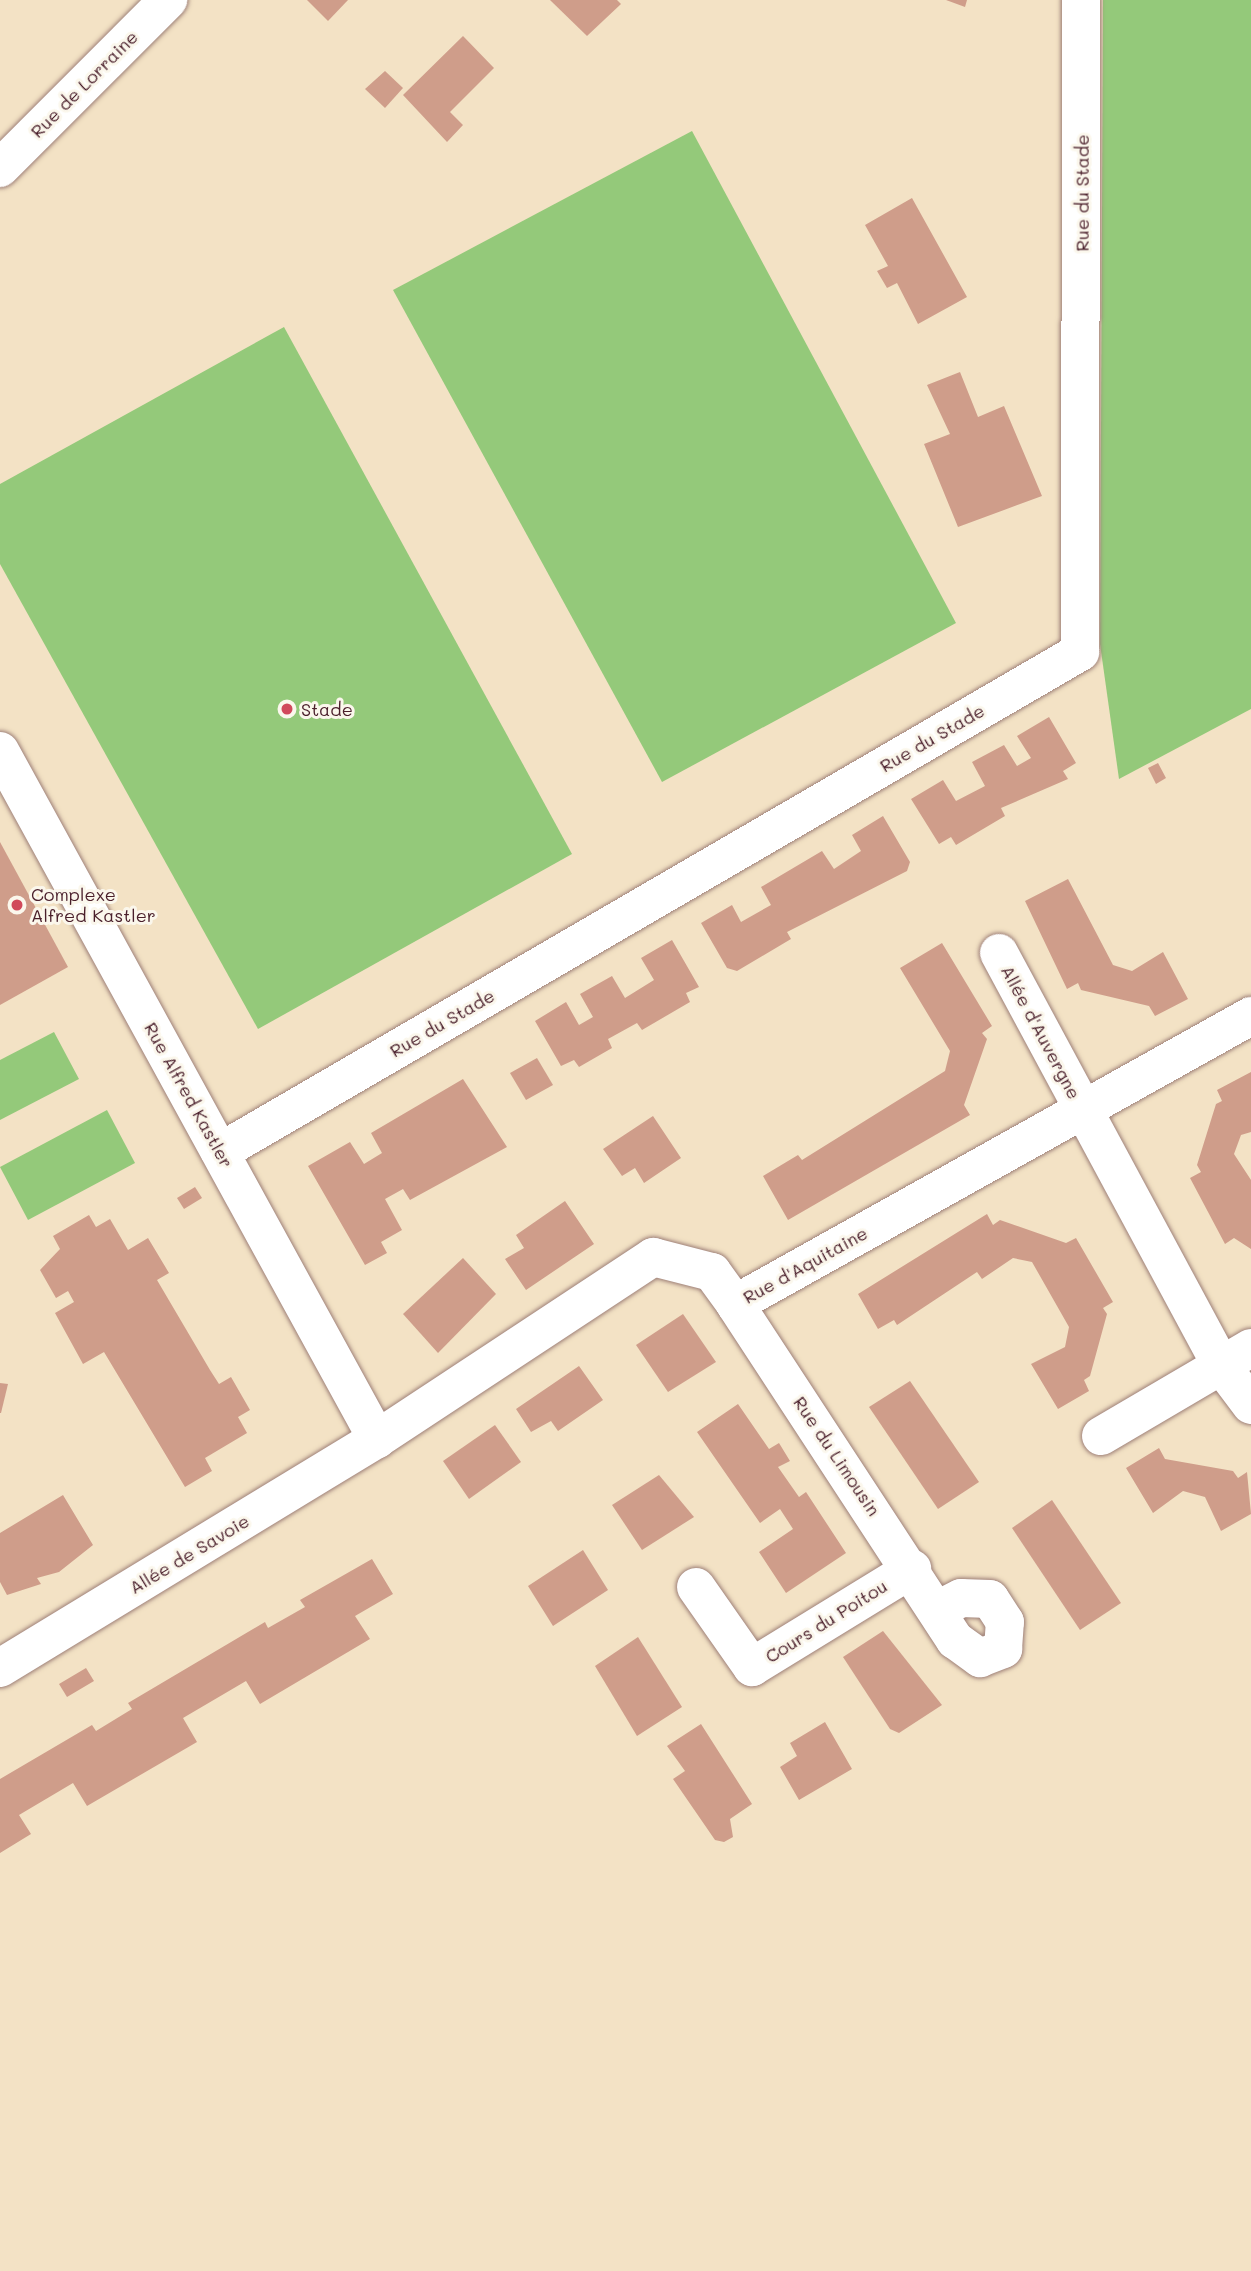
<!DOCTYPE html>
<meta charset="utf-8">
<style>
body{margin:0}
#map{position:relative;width:1251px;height:2271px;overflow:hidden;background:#f3e2c5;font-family:Mali,sans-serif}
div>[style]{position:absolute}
.green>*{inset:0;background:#94c97a}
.building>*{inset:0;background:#cf9d8a}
.roads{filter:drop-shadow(0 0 2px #9e8078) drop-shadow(0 0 2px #9e8078)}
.street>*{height:38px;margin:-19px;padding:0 19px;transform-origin:19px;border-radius:19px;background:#fff}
.dots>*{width:19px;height:19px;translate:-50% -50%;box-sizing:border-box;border:4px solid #fbf7ec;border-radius:50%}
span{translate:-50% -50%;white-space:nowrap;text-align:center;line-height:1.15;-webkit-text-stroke:6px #fbf7ec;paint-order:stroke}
.street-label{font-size:18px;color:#4a1f2b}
.poi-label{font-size:18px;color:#4a1f2b}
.left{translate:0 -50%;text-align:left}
</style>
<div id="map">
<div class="green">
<i style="clip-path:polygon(1103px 0,1251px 0,1251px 709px,1119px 779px,1100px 644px)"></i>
<i style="clip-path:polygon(692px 131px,956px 623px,662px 782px,393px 290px)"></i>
<i style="clip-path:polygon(284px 327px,572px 854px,258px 1029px,0 564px,0 484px)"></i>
<i style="clip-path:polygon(54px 1032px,79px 1079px,0 1120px,0 1060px)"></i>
<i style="clip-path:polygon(107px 1110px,135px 1163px,28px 1220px,0 1167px)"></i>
</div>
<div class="building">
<i style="clip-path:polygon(307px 0,348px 0,328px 21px)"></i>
<i style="clip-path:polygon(550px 0,617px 0,621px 4px,587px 36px)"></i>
<i style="clip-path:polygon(946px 0,967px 0,965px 7px)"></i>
<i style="clip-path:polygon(463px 36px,494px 68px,450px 112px,463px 125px,447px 142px,403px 95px)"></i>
<i style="clip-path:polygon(385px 71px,403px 88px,385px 108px,365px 89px)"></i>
<i style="clip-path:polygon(912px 198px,967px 297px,918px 324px,897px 283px,887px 288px,877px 271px,888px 266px,865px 225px)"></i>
<i style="clip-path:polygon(960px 372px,978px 417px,1004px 406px,1042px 496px,958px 527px,924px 444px,950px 434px,927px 385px)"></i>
<i style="clip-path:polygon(1049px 717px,1076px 763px,1063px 771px,1068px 779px,1001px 808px,1005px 816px,956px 845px,951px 837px,939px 844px,911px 799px,943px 780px,956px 801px,985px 786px,972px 762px,1004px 745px,1017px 766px,1031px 758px,1017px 736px)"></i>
<i style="clip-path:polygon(1158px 763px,1166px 778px,1156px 784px,1148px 768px)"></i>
<i style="clip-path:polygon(883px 816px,910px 862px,907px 871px,787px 932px,791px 939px,737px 971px,727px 968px,701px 923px,732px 905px,741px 922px,771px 905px,761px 887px,822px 851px,834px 869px,861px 851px,852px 835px)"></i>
<i style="clip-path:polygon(0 842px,68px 967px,0 1005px)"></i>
<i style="clip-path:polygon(1068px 879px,1113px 965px,1132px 971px,1163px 952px,1188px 999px,1155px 1016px,1149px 1006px,1081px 990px,1078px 983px,1067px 989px,1025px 901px)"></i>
<i style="clip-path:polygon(672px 940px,699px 987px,686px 993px,690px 1002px,642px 1030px,637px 1023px,608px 1039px,612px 1048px,579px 1067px,574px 1060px,561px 1066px,535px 1021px,566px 1002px,579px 1025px,593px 1017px,580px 994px,612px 976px,625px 998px,654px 980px,641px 958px)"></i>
<i style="clip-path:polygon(942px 943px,992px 1026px,982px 1033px,987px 1039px,964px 1105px,970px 1115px,788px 1220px,763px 1176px,798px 1155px,802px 1160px,945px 1071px,950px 1051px,900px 968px)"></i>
<i style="clip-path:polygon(537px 1058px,553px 1085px,526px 1100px,510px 1073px)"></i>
<i style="clip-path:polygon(1251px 1072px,1251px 1132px,1241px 1135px,1234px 1154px,1251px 1180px,1251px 1249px,1234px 1238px,1225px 1244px,1190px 1178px,1201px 1172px,1197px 1165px,1216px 1104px,1222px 1101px,1217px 1090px)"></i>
<i style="clip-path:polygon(463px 1079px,507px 1147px,410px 1200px,403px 1189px,385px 1199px,402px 1230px,381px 1242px,387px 1253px,365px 1265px,308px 1166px,350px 1142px,364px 1164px,382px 1153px,371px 1133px)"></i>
<i style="clip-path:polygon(653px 1116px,681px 1158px,644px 1183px,635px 1168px,622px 1176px,603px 1149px)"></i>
<i style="clip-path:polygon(195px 1187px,202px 1198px,184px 1209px,177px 1198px)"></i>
<i style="clip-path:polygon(565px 1201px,594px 1244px,526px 1290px,505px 1259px,524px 1248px,516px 1235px)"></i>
<i style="clip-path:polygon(987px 1214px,993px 1225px,1000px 1220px,1066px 1243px,1076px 1238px,1113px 1302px,1103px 1308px,1107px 1314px,1090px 1376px,1084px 1380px,1089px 1391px,1058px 1409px,1031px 1364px,1065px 1347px,1069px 1327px,1032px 1262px,1013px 1258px,982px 1279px,977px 1272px,897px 1325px,894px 1320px,878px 1329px,858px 1294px)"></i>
<i style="clip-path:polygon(89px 1215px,96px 1227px,110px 1219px,128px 1250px,148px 1238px,169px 1273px,157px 1280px,210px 1370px,219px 1384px,231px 1377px,250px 1410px,238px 1417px,247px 1433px,205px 1458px,212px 1471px,185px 1487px,104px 1352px,83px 1364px,55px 1313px,74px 1302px,68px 1291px,56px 1298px,40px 1270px,60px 1249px,53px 1236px)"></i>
<i style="clip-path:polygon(463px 1258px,496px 1294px,438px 1353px,403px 1314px)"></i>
<i style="clip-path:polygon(683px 1314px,716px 1362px,668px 1392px,636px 1345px)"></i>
<i style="clip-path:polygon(579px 1366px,603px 1400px,558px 1431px,551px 1421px,531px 1432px,516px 1409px)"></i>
<i style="clip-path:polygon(910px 1381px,979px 1482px,938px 1509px,869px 1407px)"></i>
<i style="clip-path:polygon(0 1383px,8px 1384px,1px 1413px,0 1413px)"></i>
<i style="clip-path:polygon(738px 1404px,769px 1449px,779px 1443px,790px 1461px,778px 1467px,799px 1497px,806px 1492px,846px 1553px,786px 1593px,759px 1552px,793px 1529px,780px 1509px,760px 1523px,697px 1432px)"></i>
<i style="clip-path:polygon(495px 1425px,521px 1462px,469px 1499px,443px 1461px)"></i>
<i style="clip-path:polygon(1159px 1448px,1165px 1459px,1233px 1471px,1238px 1478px,1247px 1472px,1251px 1514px,1221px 1531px,1205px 1497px,1183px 1491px,1153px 1513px,1126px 1468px)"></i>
<i style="clip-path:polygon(659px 1475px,694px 1517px,642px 1550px,612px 1505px)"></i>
<i style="clip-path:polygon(63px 1495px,93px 1545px,59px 1572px,37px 1578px,41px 1584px,7px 1595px,0 1582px,0 1533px)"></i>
<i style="clip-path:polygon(1052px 1500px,1121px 1603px,1080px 1630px,1012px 1528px)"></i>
<i style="clip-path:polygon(583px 1550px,608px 1590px,553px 1626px,528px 1586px)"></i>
<i style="clip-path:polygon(372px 1559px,393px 1594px,355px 1616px,370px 1639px,260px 1704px,246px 1681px,183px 1718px,197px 1742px,87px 1806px,73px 1783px,19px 1815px,31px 1834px,0 1853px,0 1779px,92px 1725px,96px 1731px,132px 1709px,128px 1703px,265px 1622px,268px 1628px,305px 1607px,300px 1600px)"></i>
<i style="clip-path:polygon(883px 1631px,942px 1705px,899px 1733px,890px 1729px,843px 1657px)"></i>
<i style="clip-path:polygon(638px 1637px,682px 1707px,637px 1736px,595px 1666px)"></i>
<i style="clip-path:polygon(86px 1668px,94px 1681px,67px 1697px,59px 1684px)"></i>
<i style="clip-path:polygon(825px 1722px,852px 1769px,799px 1800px,780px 1767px,797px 1756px,790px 1743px)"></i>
<i style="clip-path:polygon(701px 1724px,752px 1804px,730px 1819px,733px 1837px,724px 1842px,715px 1840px,673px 1779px,685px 1771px,667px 1746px)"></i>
</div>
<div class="roads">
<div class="street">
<i style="left:0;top:168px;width:238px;rotate:-45deg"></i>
<i style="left:0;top:751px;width:785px;rotate:61.28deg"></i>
<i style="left:999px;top:953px;width:468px;rotate:61.7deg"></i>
<i style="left:1221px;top:1365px;width:50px;rotate:53.1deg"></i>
<i style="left:220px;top:1152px;width:995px;rotate:-30.17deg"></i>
<i style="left:1080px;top:652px;width:652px;rotate:-89.91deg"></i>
<i style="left:735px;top:1304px;width:402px;rotate:56.8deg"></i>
<i style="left:955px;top:1640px;width:31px;rotate:36deg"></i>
<i style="left:980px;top:1658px;width:25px;rotate:-21deg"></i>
<i style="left:1003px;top:1649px;width:27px;rotate:-86deg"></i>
<i style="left:1005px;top:1622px;width:27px;rotate:-123deg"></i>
<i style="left:990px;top:1599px;width:29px;rotate:-178deg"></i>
<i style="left:961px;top:1598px;width:27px;rotate:153deg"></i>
<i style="left:1101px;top:1436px;width:174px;rotate:-30.4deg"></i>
<i style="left:696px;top:1587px;width:98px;rotate:55deg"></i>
<i style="left:752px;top:1667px;width:188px;rotate:-31.5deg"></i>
<i style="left:0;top:1668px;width:441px;rotate:-31.3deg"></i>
<i style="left:377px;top:1439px;width:331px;rotate:-33.4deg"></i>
<i style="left:653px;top:1257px;width:61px;rotate:14.3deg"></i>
<i style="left:712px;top:1272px;width:39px;rotate:54deg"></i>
<i style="left:735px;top:1304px;width:591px;rotate:-29.17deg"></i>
</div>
</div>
<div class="dots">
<i style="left:287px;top:709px;background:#d1495b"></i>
<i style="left:17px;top:905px;background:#d1495b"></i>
</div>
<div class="street-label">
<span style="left:84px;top:84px;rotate:-45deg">Rue de Lorraine</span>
<span style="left:1082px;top:193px;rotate:-90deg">Rue du Stade</span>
<span style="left:932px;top:738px;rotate:-30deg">Rue du Stade</span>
<span style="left:442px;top:1023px;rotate:-30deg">Rue du Stade</span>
<span style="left:1041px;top:1032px;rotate:62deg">Allée d'Auvergne</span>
<span style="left:189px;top:1095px;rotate:61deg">Rue Alfred Kastler</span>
<span style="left:805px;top:1265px;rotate:-29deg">Rue d'Aquitaine</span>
<span style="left:837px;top:1456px;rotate:56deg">Rue du Limousin</span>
<span style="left:189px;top:1554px;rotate:-31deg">Allée de Savoie</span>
<span style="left:826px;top:1621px;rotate:-32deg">Cours du Poitou</span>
</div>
<div class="poi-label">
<span class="left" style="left:301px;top:709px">Stade</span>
<span class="left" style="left:31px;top:905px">Complexe<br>Alfred Kastler</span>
</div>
</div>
